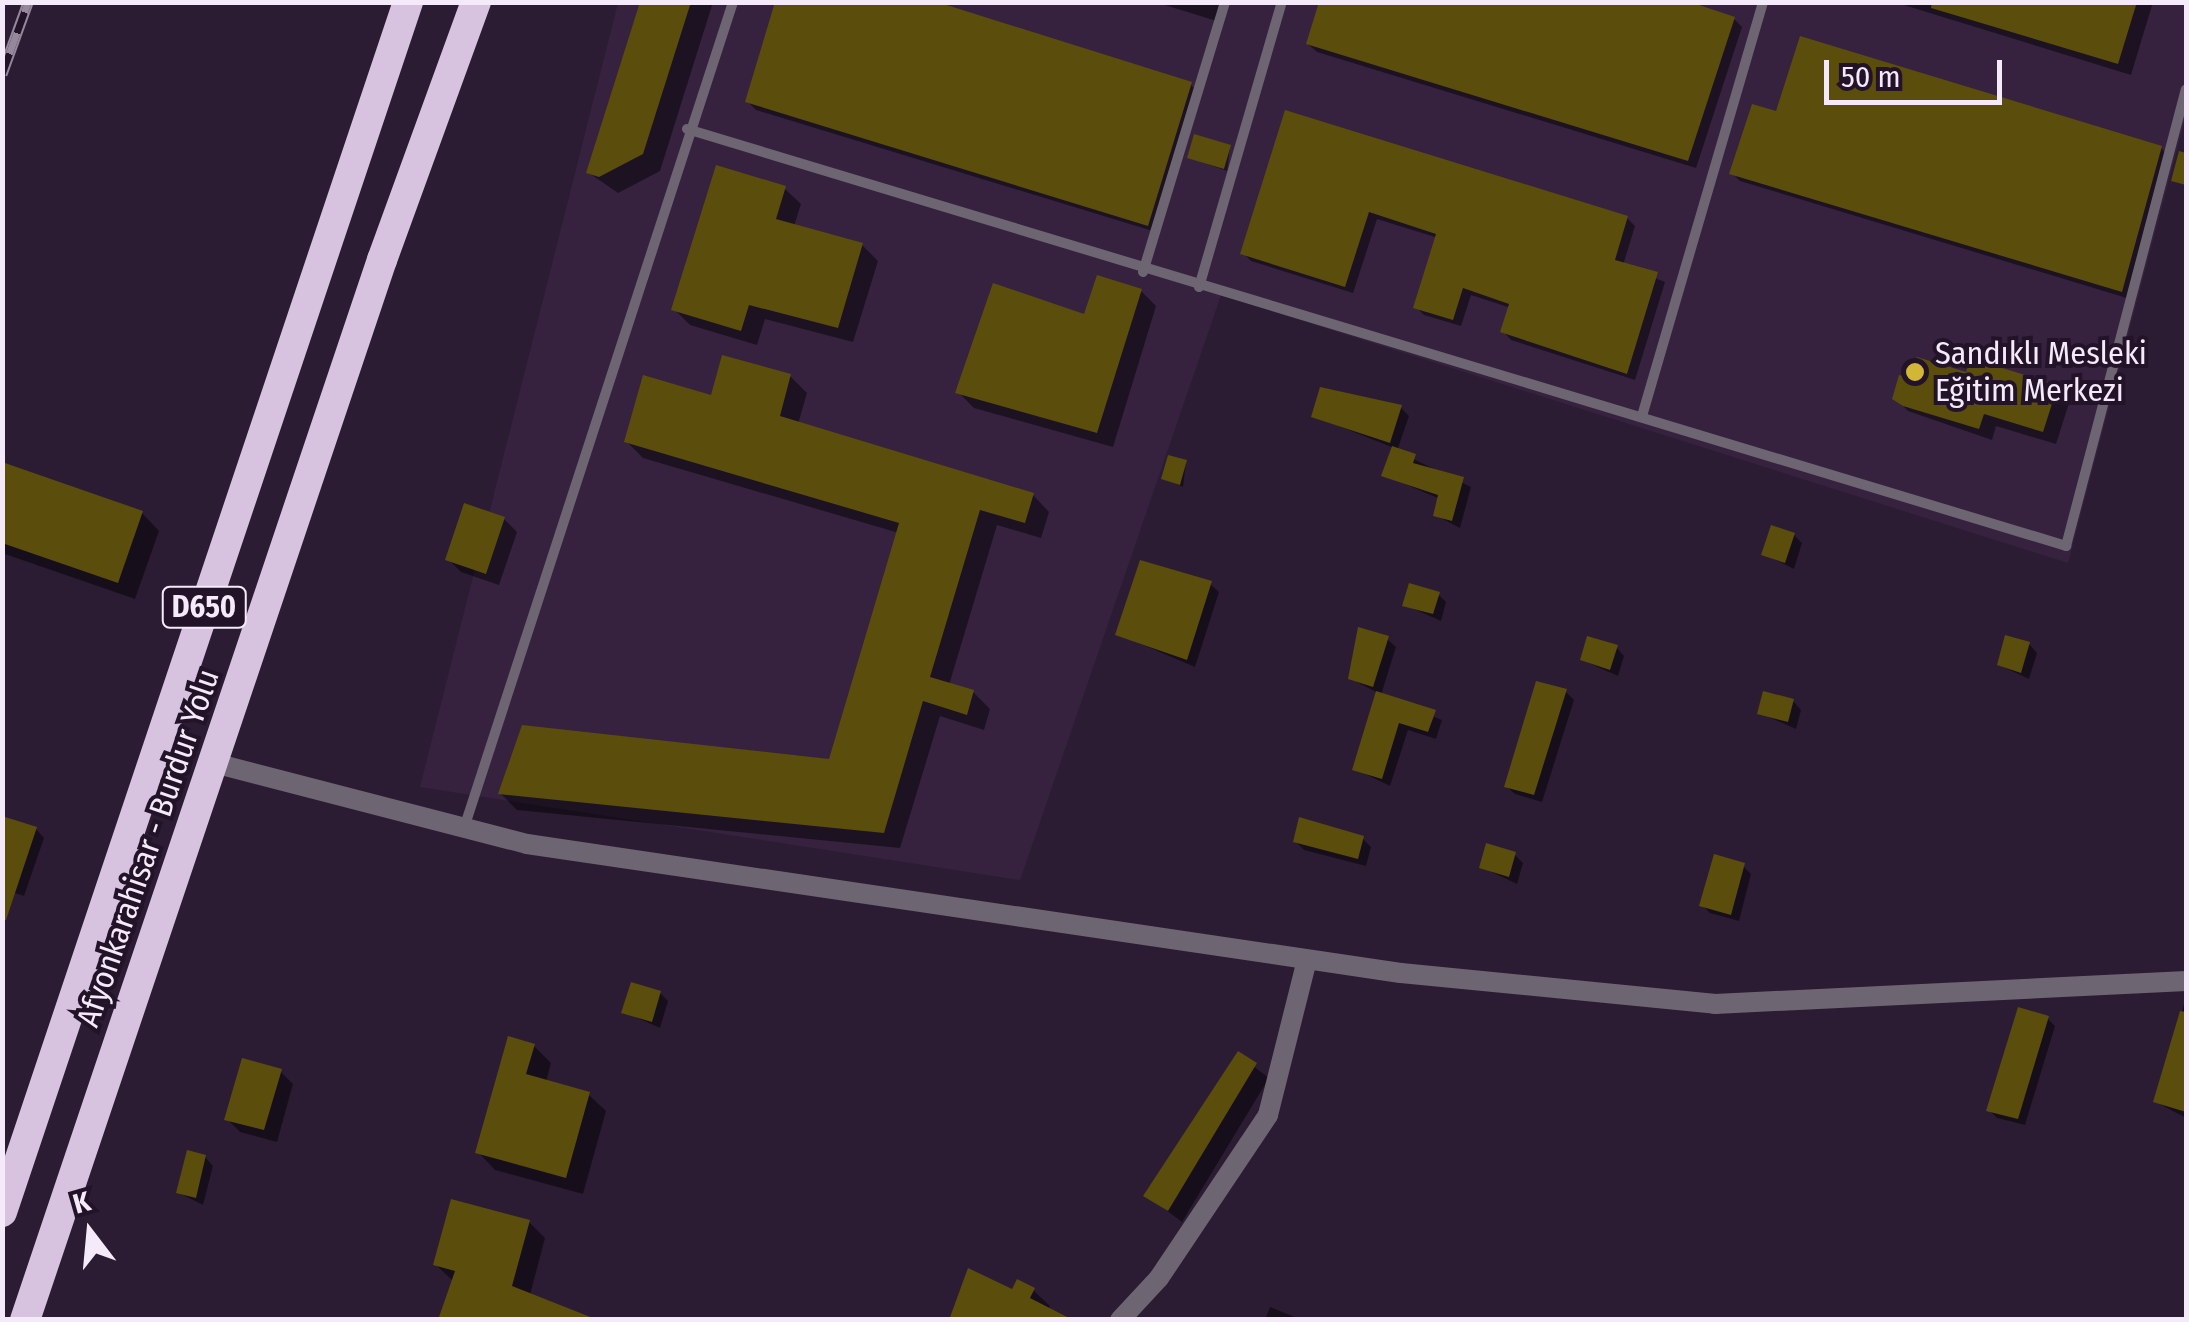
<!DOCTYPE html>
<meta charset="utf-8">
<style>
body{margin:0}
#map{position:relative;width:2189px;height:1322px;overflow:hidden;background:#2c1c33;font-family:"Fira Sans Condensed",sans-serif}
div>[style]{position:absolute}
.built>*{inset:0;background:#36223f}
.shadow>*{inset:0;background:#0007}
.building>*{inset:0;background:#5b4d0c}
.lane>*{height:10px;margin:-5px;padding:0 5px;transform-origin:5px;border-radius:5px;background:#6e6572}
.street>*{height:20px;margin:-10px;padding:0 10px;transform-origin:10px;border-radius:10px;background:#6e6572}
.highway>*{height:30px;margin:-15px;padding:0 15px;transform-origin:15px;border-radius:15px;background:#d7c2e0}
.rail>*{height:11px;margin-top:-5.5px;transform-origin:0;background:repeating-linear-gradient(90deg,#221329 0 22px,#96889c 0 44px);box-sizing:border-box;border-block:2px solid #96889c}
.dots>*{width:28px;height:28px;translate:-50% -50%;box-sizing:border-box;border:5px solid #221329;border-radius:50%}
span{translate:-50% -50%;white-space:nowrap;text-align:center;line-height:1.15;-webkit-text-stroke:8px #221329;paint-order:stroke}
.shield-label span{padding:2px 8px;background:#221329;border:2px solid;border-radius:8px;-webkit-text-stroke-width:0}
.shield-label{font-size:30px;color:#f5eafa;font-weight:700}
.poi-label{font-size:32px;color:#f5eafa}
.left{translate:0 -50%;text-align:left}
.street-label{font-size:32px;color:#f5eafa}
.frame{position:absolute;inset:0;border:5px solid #f5eafa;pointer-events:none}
.north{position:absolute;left:40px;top:1182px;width:100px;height:100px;-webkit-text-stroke:8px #221329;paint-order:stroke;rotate:344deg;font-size:28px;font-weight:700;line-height:40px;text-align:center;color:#f5eafa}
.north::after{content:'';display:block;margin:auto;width:35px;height:45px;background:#f5eafa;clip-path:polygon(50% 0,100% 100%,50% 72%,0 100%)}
.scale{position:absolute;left:1824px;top:60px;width:178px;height:45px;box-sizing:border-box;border:5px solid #f5eafa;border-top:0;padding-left:12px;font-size:30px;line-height:35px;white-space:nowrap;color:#f5eafa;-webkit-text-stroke:8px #221329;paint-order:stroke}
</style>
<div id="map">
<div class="built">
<i style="clip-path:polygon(618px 3px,2186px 3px,2186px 115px,2068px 563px,1221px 295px,1020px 880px,420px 787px)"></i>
</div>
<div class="shadow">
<i style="clip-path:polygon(643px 2px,713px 2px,660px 171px,618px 193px,589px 173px)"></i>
<i style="clip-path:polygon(1155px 2px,1228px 2px,1220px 22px)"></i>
<i style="clip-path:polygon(1894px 2px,2153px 2px,2131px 75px)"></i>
<i style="clip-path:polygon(1734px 19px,1742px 27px,1696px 168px,1317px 52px,1308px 44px)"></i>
<i style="clip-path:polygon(1190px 84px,1198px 92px,1156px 232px,756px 110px,748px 102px)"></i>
<i style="clip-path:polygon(1286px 113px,1627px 218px,1635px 226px,1623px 265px,1665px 282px,1635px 380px,1511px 340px,1503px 331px,1511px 308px,1471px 295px,1461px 326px,1424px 315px,1416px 307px,1438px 238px,1377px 219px,1353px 293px,1251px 261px,1243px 253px)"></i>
<i style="clip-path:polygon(1777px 114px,2161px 148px,2169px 156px,2130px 299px,1740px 181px,1732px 173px)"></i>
<i style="clip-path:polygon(1230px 147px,1227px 171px,1190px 158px)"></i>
<i style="clip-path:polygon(785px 189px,801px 204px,794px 226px,862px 245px,878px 261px,853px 342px,765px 319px,757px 345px,690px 325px,674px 309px)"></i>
<i style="clip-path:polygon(1141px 291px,1156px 306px,1113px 447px,974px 408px,958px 392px)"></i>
<i style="clip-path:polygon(1967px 375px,2057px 387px,2070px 400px,2056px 444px,1996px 426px,1992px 440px,1908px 411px,1895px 398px,1913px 381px)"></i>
<i style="clip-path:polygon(790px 376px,807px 393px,798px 424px,1033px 495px,1049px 512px,1041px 538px,997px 525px,949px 685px,973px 692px,990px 709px,984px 730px,940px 716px,900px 848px,517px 810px,501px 794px,831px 761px,899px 533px,643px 458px,626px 441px,712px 398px)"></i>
<i style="clip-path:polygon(1401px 408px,1409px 416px,1397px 451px,1471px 487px,1460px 528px,1435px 515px,1440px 499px,1384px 475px,1394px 448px,1314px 416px)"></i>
<i style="clip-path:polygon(1186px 462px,1183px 487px,1164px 478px)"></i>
<i style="clip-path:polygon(2px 464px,142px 513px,159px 531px,135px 599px,2px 553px)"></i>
<i style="clip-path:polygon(504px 519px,517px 532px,499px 585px,461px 572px,448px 559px)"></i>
<i style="clip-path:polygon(1794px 535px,1802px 543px,1794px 569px,1764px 554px)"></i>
<i style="clip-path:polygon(1210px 584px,1219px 592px,1195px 667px,1118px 634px)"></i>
<i style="clip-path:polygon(1438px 594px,1446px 602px,1441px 621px,1405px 605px)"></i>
<i style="clip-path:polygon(1387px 639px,1396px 647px,1381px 695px,1442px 720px,1436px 739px,1408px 730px,1390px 786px,1355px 769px,1378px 693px,1351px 679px)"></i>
<i style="clip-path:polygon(2029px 644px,2037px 653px,2029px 679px,1999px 665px)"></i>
<i style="clip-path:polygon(1616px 647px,1624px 656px,1618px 676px,1582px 660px)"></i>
<i style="clip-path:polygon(1566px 692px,1574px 700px,1542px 802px,1515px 794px,1506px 786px)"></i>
<i style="clip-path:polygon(1793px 701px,1801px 710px,1796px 729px,1760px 713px)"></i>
<i style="clip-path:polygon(36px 829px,44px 838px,24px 896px,2px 889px)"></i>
<i style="clip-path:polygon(1363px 839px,1371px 847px,1366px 866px,1304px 850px,1295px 841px)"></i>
<i style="clip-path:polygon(1515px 855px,1523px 863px,1517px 884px,1481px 867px)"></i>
<i style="clip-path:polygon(1743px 866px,1751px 874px,1739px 921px,1710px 913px,1702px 905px)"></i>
<i style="clip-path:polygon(660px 993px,668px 1001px,660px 1028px,624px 1012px)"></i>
<i style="clip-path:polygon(2184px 1004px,2186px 1005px,2186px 1118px,2156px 1102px)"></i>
<i style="clip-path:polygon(2047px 1018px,2055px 1026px,2025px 1125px,1997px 1118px,1989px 1110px)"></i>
<i style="clip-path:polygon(534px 1046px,551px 1063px,546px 1082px,588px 1094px,606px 1111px,583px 1194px,495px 1170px,478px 1152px)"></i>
<i style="clip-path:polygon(1239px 1055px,1269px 1078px,1182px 1222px,1146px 1195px)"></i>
<i style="clip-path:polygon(280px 1071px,293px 1084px,277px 1142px,240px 1132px,227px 1119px)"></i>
<i style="clip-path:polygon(205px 1157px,213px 1166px,203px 1205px,179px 1193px)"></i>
<i style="clip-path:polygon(529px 1222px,545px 1238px,530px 1295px,598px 1320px,441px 1320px,454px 1282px,436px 1265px)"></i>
<i style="clip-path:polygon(1033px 1290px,1050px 1306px,1048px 1310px,1014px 1292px)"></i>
<i style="clip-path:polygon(1270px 1307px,1302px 1320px,1265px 1320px)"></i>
</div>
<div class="building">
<i style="clip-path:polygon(640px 2px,691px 2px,643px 154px,599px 177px,586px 173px)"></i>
<i style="clip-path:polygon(775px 2px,937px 2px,1192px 82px,1148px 226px,745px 102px)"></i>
<i style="clip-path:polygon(1319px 2px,1690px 2px,1735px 17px,1688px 161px,1306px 44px)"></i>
<i style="clip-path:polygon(1932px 2px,2137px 2px,2118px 64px,1931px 8px)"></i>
<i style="clip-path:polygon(1800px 36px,2162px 146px,2122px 292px,1729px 174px,1752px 104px,1776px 111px)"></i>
<i style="clip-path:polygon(1285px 110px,1628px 216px,1615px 260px,1658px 272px,1627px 374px,1500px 332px,1509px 304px,1463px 288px,1453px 320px,1413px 308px,1436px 234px,1369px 212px,1345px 287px,1240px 254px)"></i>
<i style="clip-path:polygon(1194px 134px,1231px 145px,1224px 169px,1187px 158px)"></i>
<i style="clip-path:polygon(2179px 151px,2186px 153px,2186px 185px,2171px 181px)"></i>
<i style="clip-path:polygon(716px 165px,786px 186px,776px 219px,863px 243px,838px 328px,749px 305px,741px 331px,671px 310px)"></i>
<i style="clip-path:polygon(1097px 275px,1142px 289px,1097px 433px,955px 393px,993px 283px,1084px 314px)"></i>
<i style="clip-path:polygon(722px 355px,791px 374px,780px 416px,1034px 493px,1025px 523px,980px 510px,930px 677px,974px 690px,967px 715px,923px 701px,884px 833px,498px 794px,522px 725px,829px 759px,899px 523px,624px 442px,643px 375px,711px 395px)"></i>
<i style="clip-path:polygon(1917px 357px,1966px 372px,1970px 358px,2058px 385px,2043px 432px,1984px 414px,1979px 429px,1903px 406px,1892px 399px,1899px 375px,1911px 378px)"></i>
<i style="clip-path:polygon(1320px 387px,1402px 405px,1390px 443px,1311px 417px)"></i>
<i style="clip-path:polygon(1392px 446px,1416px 454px,1413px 463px,1464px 477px,1452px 521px,1433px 516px,1438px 495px,1381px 476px)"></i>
<i style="clip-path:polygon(1168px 455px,1187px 460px,1180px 485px,1161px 479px)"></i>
<i style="clip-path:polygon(2px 462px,143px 511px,118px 583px,2px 543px)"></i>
<i style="clip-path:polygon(464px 503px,505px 517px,486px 574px,445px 560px)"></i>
<i style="clip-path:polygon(1771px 525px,1795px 533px,1785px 563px,1761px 555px)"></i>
<i style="clip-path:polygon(1140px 560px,1212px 581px,1187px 660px,1115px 635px)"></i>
<i style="clip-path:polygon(1409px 583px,1440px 592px,1433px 614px,1402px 606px)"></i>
<i style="clip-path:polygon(1358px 627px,1389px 636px,1373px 687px,1348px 679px)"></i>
<i style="clip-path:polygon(2005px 635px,2030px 642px,2021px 673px,1997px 665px)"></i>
<i style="clip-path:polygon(1587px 636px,1618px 645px,1610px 670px,1580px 660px)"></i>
<i style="clip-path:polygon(1536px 681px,1567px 689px,1534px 795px,1504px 787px)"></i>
<i style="clip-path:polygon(1376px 691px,1436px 710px,1428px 732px,1399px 723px,1382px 779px,1352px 770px)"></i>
<i style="clip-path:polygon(1763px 691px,1794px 699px,1788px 722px,1757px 714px)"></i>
<i style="clip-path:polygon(2px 816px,37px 827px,6px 920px,2px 920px)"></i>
<i style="clip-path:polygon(1299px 817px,1364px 836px,1358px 859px,1293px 842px)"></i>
<i style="clip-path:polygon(1486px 843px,1516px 852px,1509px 877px,1479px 868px)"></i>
<i style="clip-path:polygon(1714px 854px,1745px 863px,1731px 915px,1699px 906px)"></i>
<i style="clip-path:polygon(631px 982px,661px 991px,652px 1022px,621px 1013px)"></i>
<i style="clip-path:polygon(2018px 1007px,2049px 1016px,2018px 1119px,1986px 1111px)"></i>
<i style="clip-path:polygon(2180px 1011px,2186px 1012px,2186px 1112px,2153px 1102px)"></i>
<i style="clip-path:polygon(508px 1036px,535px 1044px,526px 1074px,590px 1092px,566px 1178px,475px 1153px)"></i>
<i style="clip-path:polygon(1238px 1051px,1257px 1063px,1168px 1211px,1143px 1196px)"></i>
<i style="clip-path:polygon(242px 1058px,282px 1069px,264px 1130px,224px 1120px)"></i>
<i style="clip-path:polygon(187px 1150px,206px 1155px,196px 1198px,176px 1193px)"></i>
<i style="clip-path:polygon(451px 1199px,530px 1220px,512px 1286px,598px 1320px,438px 1320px,455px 1271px,433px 1265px)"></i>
<i style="clip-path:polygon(968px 1268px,1012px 1289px,1017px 1279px,1035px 1288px,1030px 1298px,1073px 1320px,949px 1320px)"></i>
</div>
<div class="lane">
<i style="left:687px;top:129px;width:1441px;rotate:16.82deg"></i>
<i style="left:2066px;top:546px;width:472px;rotate:-75.3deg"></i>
<i style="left:1143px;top:272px;width:282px;rotate:-73.1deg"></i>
<i style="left:1199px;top:287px;width:297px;rotate:-73.8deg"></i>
<i style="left:1642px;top:416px;width:431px;rotate:-73.7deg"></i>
<i style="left:465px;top:825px;width:866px;rotate:-71.96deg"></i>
</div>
<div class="street">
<i style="left:214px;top:763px;width:323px;rotate:14.5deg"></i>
<i style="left:527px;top:844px;width:883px;rotate:8.4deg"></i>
<i style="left:1401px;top:973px;width:316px;rotate:5.6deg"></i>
<i style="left:1715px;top:1004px;width:472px;rotate:-2.8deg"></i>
<i style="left:1120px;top:1320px;width:57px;rotate:-47.1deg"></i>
<i style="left:1159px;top:1278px;width:196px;rotate:-56.2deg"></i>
<i style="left:1268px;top:1115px;width:160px;rotate:-75.9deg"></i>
</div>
<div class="highway">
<i style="left:2px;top:1212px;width:1276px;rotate:-71.45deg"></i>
<i style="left:25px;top:1320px;width:1119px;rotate:-71.39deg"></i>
<i style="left:382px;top:260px;width:275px;rotate:-70deg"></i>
</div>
<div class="rail">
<i style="left:2px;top:74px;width:77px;rotate:-70.1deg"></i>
</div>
<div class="dots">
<i style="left:1915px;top:372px;background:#d2b736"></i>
</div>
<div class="shield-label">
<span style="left:204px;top:607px">D650</span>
</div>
<div class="poi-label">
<span class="left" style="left:1935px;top:372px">Sandıklı Mesleki<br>Eğitim Merkezi</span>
</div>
<div class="street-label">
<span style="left:148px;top:848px;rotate:-71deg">Afyonkarahisar - Burdur Yolu</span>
</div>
<div class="frame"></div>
<div class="north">K</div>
<div class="scale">50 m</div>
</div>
